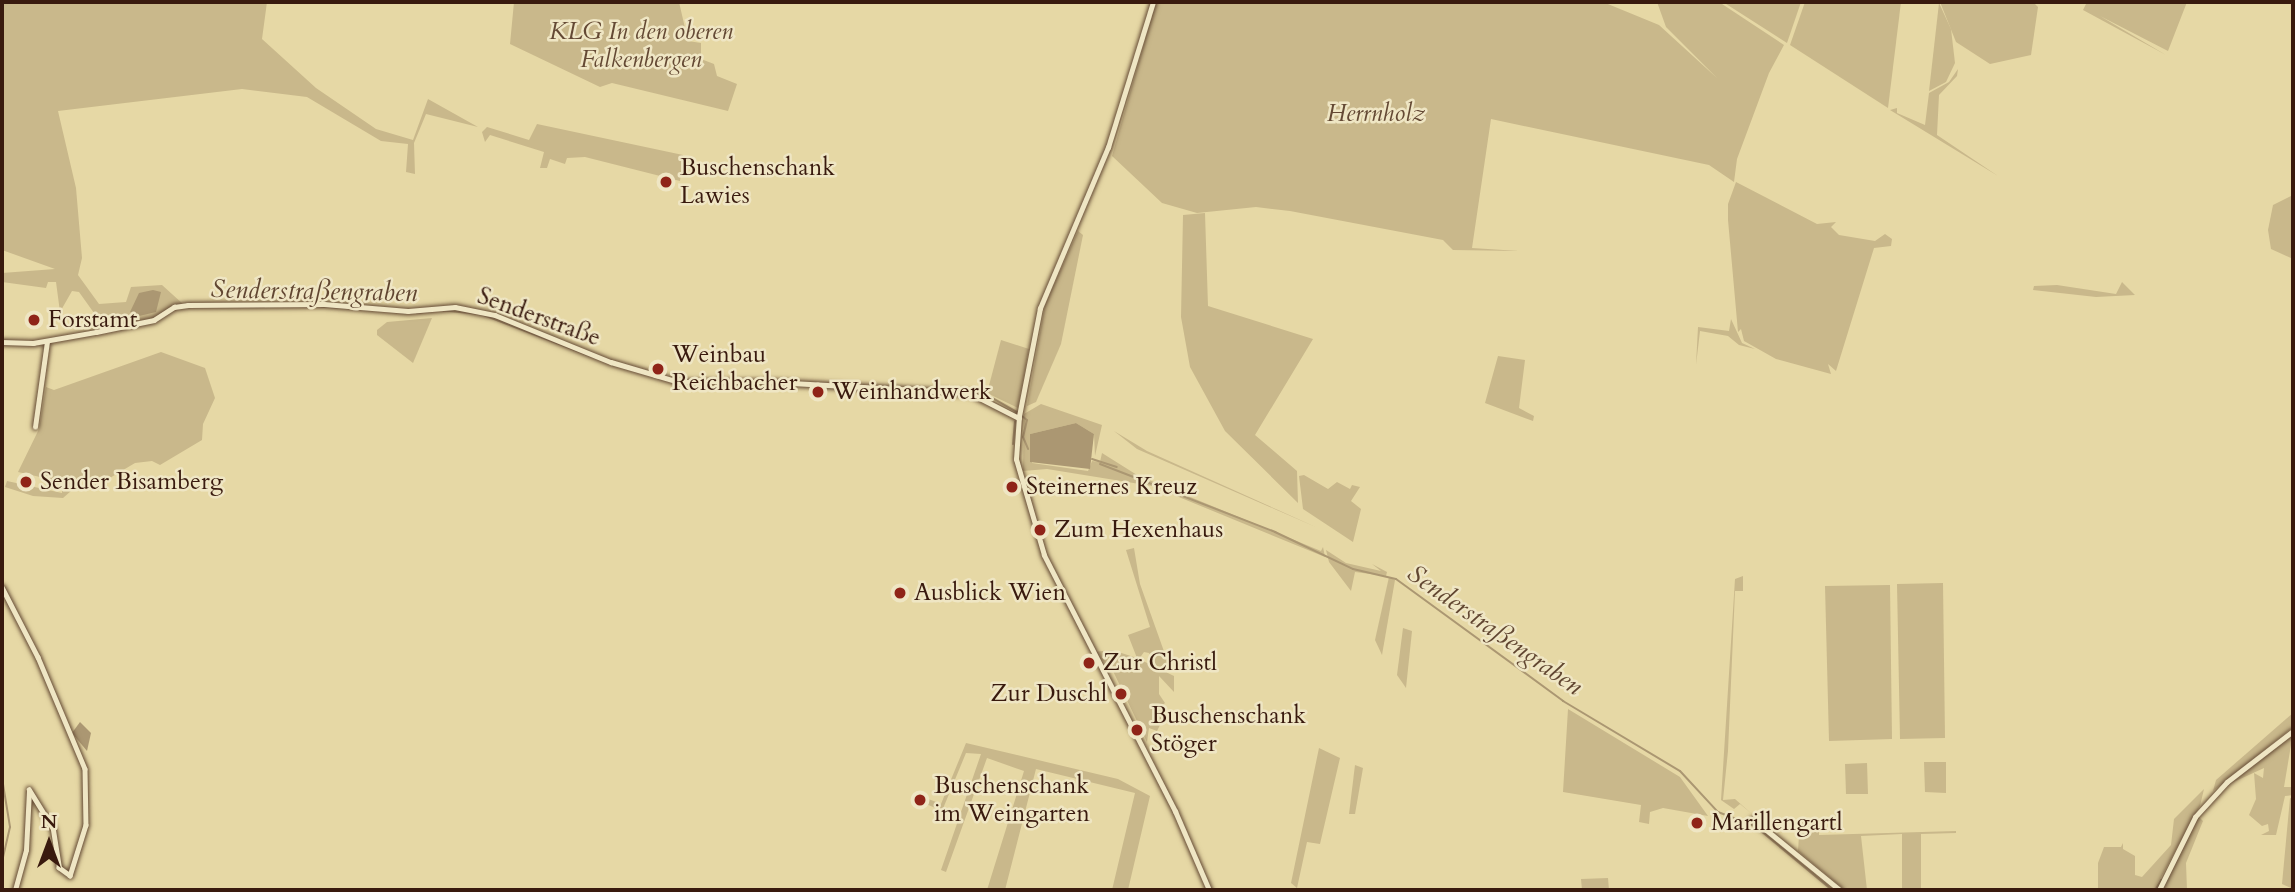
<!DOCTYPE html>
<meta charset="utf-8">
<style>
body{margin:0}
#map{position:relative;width:2295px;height:892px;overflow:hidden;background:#e6d8a5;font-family:Cardo,serif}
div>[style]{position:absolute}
.green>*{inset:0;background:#c9b88b}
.water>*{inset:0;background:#ab9772}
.stream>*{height:2px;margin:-1px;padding:0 1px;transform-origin:1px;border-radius:1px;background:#ab9772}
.roads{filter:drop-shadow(0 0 2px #644a34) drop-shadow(0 0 2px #644a34)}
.minor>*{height:4.5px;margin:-2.25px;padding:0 2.25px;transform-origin:2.25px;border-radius:2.25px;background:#efe6c4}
.tertiary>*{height:5px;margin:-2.5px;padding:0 2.5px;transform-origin:2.5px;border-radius:2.5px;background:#efe6c4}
.dots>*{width:19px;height:19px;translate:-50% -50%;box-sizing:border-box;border:4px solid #efe6c4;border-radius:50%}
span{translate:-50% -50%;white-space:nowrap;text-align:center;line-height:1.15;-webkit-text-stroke:5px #efe6c4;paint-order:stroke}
.park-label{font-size:24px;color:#644934;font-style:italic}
.poi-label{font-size:24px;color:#391a0e}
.left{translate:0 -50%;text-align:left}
.right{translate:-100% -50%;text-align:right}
.street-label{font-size:24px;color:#391a0e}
.water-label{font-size:26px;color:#614631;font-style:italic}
.frame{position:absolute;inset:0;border:4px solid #391a0e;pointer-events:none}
.north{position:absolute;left:14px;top:808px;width:70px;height:70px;-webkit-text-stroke:5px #efe6c4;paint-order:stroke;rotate:0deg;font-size:19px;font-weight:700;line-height:28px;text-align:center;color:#391a0e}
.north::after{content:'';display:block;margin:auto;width:24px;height:32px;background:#391a0e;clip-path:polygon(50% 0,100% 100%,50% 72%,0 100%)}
</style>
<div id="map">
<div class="green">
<i style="clip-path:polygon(2px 2px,267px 2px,262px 39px,316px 88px,376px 129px,413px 140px,428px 99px,478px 127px,426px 114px,414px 143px,415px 174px,406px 172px,408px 144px,381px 141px,307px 97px,242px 89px,58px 111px,76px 188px,82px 258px,78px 275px,99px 304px,126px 302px,131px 287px,162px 285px,183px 304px,153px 318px,104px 327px,79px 292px,72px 291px,60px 312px,56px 282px,48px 282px,46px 288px,2px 282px,2px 273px,55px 269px,2px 250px)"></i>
<i style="clip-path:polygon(514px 2px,679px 2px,688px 41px,701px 43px,701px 59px,714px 64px,717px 76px,737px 84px,728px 111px,612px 83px,600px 87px,510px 44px)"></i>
<i style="clip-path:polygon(1156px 2px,1603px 2px,1659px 25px,1717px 78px,1666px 27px,1657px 2px,1719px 2px,1784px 45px,1769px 73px,1737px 159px,1734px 182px,1709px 165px,1491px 119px,1472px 248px,1519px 251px,1453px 250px,1443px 240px,1290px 211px,1256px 207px,1197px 213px,1162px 203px,1112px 156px)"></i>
<i style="clip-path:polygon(1723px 2px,1801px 2px,1787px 43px)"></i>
<i style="clip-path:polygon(1805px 2px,1901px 2px,1888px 108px,1790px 45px)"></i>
<i style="clip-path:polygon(1940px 2px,2033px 2px,2038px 7px,2031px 55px,1990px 64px,1956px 42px)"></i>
<i style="clip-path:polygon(2087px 2px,2187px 2px,2168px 51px,2100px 16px,2166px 55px,2083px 10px)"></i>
<i style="clip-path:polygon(1939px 3px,1951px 29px,1955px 63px,1946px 82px,1929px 91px)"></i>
<i style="clip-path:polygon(1958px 69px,1957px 76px,1939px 95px,1937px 135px,1998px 176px,1890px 110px,1897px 108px,1897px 113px,1925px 125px,1929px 93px,1949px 82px)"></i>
<i style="clip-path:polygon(537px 124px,683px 155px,680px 181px,585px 157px,567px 158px,565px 164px,550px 159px,547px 168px,540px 168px,544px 152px,490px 135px,485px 142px,482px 132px,487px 127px,529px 140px)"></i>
<i style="clip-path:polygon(1736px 182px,1817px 224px,1836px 222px,1831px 227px,1839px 235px,1875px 241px,1885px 234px,1892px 239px,1891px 246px,1874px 248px,1836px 371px,1828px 364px,1831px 374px,1776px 359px,1744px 341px,1741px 329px,1738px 332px,1728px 220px,1728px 204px)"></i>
<i style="clip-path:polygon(2293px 195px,2293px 259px,2271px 249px,2268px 230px,2273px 205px)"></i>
<i style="clip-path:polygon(1205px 213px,1208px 306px,1313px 339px,1255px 435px,1297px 471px,1298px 503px,1225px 431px,1190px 367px,1181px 317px,1183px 215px)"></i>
<i style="clip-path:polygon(1078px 231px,1083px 235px,1061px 344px,1036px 402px,1027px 406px,1045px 305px)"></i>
<i style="clip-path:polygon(2122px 282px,2135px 295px,2096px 297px,2033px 290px,2034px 286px,2057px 285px,2116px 294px)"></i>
<i style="clip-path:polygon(432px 318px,413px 363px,377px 335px,377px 330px,387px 322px)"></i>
<i style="clip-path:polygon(1731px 319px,1742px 343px,1755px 349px,1739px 345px,1728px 336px,1700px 331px,1696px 365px,1698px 327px,1729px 331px)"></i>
<i style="clip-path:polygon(1001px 340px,1029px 349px,1018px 408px,987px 393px)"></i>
<i style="clip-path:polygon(161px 352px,205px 368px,215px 398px,203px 424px,202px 440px,160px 465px,152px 461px,135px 463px,93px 488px,89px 477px,70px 481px,71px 491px,63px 498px,33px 496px,5px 487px,7px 481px,62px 493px,62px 482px,18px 472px,39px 429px,46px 387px,54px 390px)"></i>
<i style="clip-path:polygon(1498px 356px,1525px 360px,1519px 408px,1534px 416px,1533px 421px,1485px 403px)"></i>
<i style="clip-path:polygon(1041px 404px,1102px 425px,1095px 456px,1094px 434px,1076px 423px,1030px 434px,1032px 463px,1088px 471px,1092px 461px,1100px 462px,1102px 453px,1137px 475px,1321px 551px,1323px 547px,1325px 557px,1152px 486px,1047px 469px,1023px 471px,1024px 414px)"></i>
<i style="clip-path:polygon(1114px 431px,1147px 451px,1318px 528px,1137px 449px)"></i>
<i style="clip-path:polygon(1304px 475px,1328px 489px,1337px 482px,1350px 489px,1352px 485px,1360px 487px,1351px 501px,1361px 509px,1353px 542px,1303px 509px,1299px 476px)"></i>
<i style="clip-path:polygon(1134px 548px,1140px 584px,1171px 671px,1155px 665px,1149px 653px,1144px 652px,1139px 659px,1174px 676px,1174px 692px,1159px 676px,1159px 694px,1165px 703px,1158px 709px,1164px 717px,1157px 731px,1149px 728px,1147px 742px,1113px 671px,1094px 652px,1112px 650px,1137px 658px,1128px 635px,1150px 627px,1126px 550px)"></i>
<i style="clip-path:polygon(1326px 550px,1346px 563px,1381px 571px,1372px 564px,1387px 572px,1386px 576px,1355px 572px,1351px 591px,1329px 562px)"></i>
<i style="clip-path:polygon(1743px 576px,1743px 591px,1735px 591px,1728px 751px,1723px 800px,1735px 799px,1752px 814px,1740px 804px,1734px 809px,1721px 800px,1735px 579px)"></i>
<i style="clip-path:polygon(1389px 577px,1395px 580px,1382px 655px,1375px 640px)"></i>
<i style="clip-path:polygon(1943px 583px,1945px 738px,1900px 739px,1897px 584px)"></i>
<i style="clip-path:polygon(1890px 585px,1892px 739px,1829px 741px,1825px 586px)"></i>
<i style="clip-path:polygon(1403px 628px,1412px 631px,1406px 688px,1397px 675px)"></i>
<i style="clip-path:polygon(1568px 709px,1680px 777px,1708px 816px,1663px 808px,1650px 812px,1649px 824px,1639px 822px,1641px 805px,1563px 792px)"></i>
<i style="clip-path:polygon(2293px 713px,2293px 727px,2213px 791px,2216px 780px)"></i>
<i style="clip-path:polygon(2293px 733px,2284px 787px,2293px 787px,2293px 795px,2285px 796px,2276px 835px,2261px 835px,2269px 831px,2268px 824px,2262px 826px,2249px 815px,2256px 799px,2254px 773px,2263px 778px,2264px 768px,2225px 786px)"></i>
<i style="clip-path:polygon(966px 743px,1118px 779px,1150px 796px,1128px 890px,1112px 890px,1135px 793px,1036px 769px,1005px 890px,987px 890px,1024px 771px,987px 758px,946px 872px,941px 870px,981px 754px,966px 753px,942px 811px,924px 803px,926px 798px,941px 804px)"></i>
<i style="clip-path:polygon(1319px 748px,1340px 758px,1320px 844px,1307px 842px,1297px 888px,1291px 883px)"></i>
<i style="clip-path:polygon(1924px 762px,1946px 762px,1946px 793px,1925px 792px)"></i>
<i style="clip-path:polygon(1867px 763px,1868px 794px,1846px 794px,1845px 764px)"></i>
<i style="clip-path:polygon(1355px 765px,1363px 768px,1355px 814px,1349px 814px)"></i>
<i style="clip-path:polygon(2204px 789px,2200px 806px,2154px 890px,2098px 890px,2098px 863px,2104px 847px,2121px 847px,2123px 843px,2123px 849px,2135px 856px,2135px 875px,2142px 877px,2171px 845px,2174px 819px)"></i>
<i style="clip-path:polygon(2290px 798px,2293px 799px,2293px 889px,2282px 884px)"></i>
<i style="clip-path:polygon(2198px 816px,2203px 821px,2186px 863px,2187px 890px,2162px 890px)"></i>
<i style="clip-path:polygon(1819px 818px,1819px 835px,1956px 831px,1956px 833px,1921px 834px,1921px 890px,1902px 890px,1902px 834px,1861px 836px,1867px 890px,1845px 890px,1798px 851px,1800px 819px)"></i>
<i style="clip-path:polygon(1608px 878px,1609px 890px,1582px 890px,1581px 879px)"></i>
</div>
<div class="water">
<i style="clip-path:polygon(153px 290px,161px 292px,156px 312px,139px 316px,130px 312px,139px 293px)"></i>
<i style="clip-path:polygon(1076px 423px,1094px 434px,1090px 469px,1030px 462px,1030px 434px)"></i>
<i style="clip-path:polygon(80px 722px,91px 733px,87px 751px,72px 733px)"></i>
</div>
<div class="stream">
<i style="left:315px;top:306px;width:30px;rotate:4deg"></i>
<i style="left:196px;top:307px;width:68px"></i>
<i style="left:439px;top:310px;width:42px;rotate:5.4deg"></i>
<i style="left:481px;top:314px;width:120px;rotate:21deg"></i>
<i style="left:385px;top:311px;width:19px;rotate:6deg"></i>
<i style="left:417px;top:313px;width:15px;rotate:-8deg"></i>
<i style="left:754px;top:380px;width:25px"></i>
<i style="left:940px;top:389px;width:42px;rotate:4.1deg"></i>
<i style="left:982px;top:392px;width:40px;rotate:29.7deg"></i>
<i style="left:1021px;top:415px;width:8px;rotate:40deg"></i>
<i style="left:1027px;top:420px;width:17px;rotate:103deg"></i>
<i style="left:1023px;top:437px;width:13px;rotate:67deg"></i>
<i style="left:1013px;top:444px;width:22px;rotate:-85deg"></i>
<i style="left:1092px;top:459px;width:26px;rotate:18deg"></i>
<i style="left:1100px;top:464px;width:188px;rotate:21.2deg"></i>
<i style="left:1275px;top:532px;width:86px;rotate:25.4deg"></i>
<i style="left:1353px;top:569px;width:44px;rotate:13.1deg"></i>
<i style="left:1396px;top:579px;width:207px;rotate:36.1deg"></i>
<i style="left:1563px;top:701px;width:136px;rotate:30.9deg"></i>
<i style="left:1680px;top:771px;width:56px;rotate:47.2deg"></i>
<i style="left:1718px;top:812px;width:40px;rotate:21deg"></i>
<i style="left:1755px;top:826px;width:100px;rotate:39.7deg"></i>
<i style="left:2px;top:778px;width:50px;rotate:80.7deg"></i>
<i style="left:10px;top:827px;width:35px;rotate:103deg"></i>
<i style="left:2155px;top:890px;width:12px;rotate:-59deg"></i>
</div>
<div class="roads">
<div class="minor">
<i style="left:2px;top:342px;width:31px;rotate:2deg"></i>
<i style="left:33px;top:343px;width:64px;rotate:-9.9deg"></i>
<i style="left:96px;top:332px;width:59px;rotate:-11.7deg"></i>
<i style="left:154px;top:320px;width:24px;rotate:-33deg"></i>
<i style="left:174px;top:307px;width:14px;rotate:-8deg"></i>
<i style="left:188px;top:305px;width:136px;rotate:-0.4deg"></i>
<i style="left:324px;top:304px;width:84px;rotate:4.8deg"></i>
<i style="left:408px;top:311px;width:47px;rotate:-4.9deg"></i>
<i style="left:455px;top:307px;width:41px;rotate:11.3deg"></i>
<i style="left:495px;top:315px;width:125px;rotate:22.1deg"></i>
<i style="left:611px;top:362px;width:71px;rotate:16.4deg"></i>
<i style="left:679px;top:382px;width:95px"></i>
<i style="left:774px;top:382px;width:196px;rotate:3.2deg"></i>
<i style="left:970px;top:393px;width:55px;rotate:27deg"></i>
<i style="left:35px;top:427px;width:86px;rotate:-82deg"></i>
<i style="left:2px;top:587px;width:79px;rotate:62.8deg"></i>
<i style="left:38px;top:657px;width:121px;rotate:67.2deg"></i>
<i style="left:85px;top:769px;width:56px;rotate:89deg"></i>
<i style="left:86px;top:825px;width:53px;rotate:107.4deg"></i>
<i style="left:70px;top:876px;width:14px;rotate:-144deg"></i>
<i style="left:59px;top:868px;width:39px;rotate:-99deg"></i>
<i style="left:53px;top:829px;width:46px;rotate:-121.6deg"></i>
<i style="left:1753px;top:819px;width:112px;rotate:39.2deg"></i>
<i style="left:15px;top:890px;width:41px;rotate:-74.6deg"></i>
<i style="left:26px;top:850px;width:59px;rotate:-87.1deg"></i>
<i style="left:2159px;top:890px;width:81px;rotate:-63.7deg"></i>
<i style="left:2195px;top:817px;width:47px;rotate:-47.6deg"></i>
<i style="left:2227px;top:782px;width:83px;rotate:-37.7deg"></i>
</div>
<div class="tertiary">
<i style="left:1153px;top:2px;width:152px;rotate:107.2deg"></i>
<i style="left:1108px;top:147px;width:175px;rotate:112.9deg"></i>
<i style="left:1040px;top:308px;width:110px;rotate:101deg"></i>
<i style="left:1019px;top:416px;width:43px;rotate:94deg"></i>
<i style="left:1016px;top:459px;width:100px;rotate:73.7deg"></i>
<i style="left:1044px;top:555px;width:288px;rotate:62.9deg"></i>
<i style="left:1175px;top:811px;width:86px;rotate:66.7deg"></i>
</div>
</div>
<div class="dots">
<i style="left:666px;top:182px;background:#8f2418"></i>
<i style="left:34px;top:320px;background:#8f2418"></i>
<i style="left:658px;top:369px;background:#8f2418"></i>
<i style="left:818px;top:392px;background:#8f2418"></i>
<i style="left:26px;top:482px;background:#8f2418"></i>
<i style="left:1012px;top:487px;background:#8f2418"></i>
<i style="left:1040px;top:530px;background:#8f2418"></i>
<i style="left:900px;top:593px;background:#8f2418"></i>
<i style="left:1089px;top:663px;background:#8f2418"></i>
<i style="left:1121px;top:694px;background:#8f2418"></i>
<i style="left:1137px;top:730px;background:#8f2418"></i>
<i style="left:920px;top:800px;background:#8f2418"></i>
<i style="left:1697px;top:823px;background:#8f2418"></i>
</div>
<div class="park-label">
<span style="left:641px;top:46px">KLG In den oberen<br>Falkenbergen</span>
<span style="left:1376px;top:114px">Herrnholz</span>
</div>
<div class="poi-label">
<span class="left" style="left:680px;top:182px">Buschenschank<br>Lawies</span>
<span class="left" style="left:48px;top:320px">Forstamt</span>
<span class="left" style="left:672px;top:369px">Weinbau<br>Reichbacher</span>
<span class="left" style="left:832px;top:392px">Weinhandwerk</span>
<span class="left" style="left:40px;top:482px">Sender Bisamberg</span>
<span class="left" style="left:1026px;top:487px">Steinernes Kreuz</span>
<span class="left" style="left:1054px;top:530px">Zum Hexenhaus</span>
<span class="left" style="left:914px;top:593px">Ausblick Wien</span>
<span class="left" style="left:1103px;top:663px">Zur Christl</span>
<span class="right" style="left:1107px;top:694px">Zur Duschl</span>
<span class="left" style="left:1151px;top:730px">Buschenschank<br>Stöger</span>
<span class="left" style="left:934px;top:800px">Buschenschank<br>im Weingarten</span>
<span class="left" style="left:1711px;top:823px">Marillengartl</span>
</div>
<div class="street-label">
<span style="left:539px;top:317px;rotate:20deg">Senderstraße</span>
</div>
<div class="water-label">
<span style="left:314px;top:291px;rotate:1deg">Senderstraßengraben</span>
<span style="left:1495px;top:630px;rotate:35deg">Senderstraßengraben</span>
</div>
<div class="frame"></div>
<div class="north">N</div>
</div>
